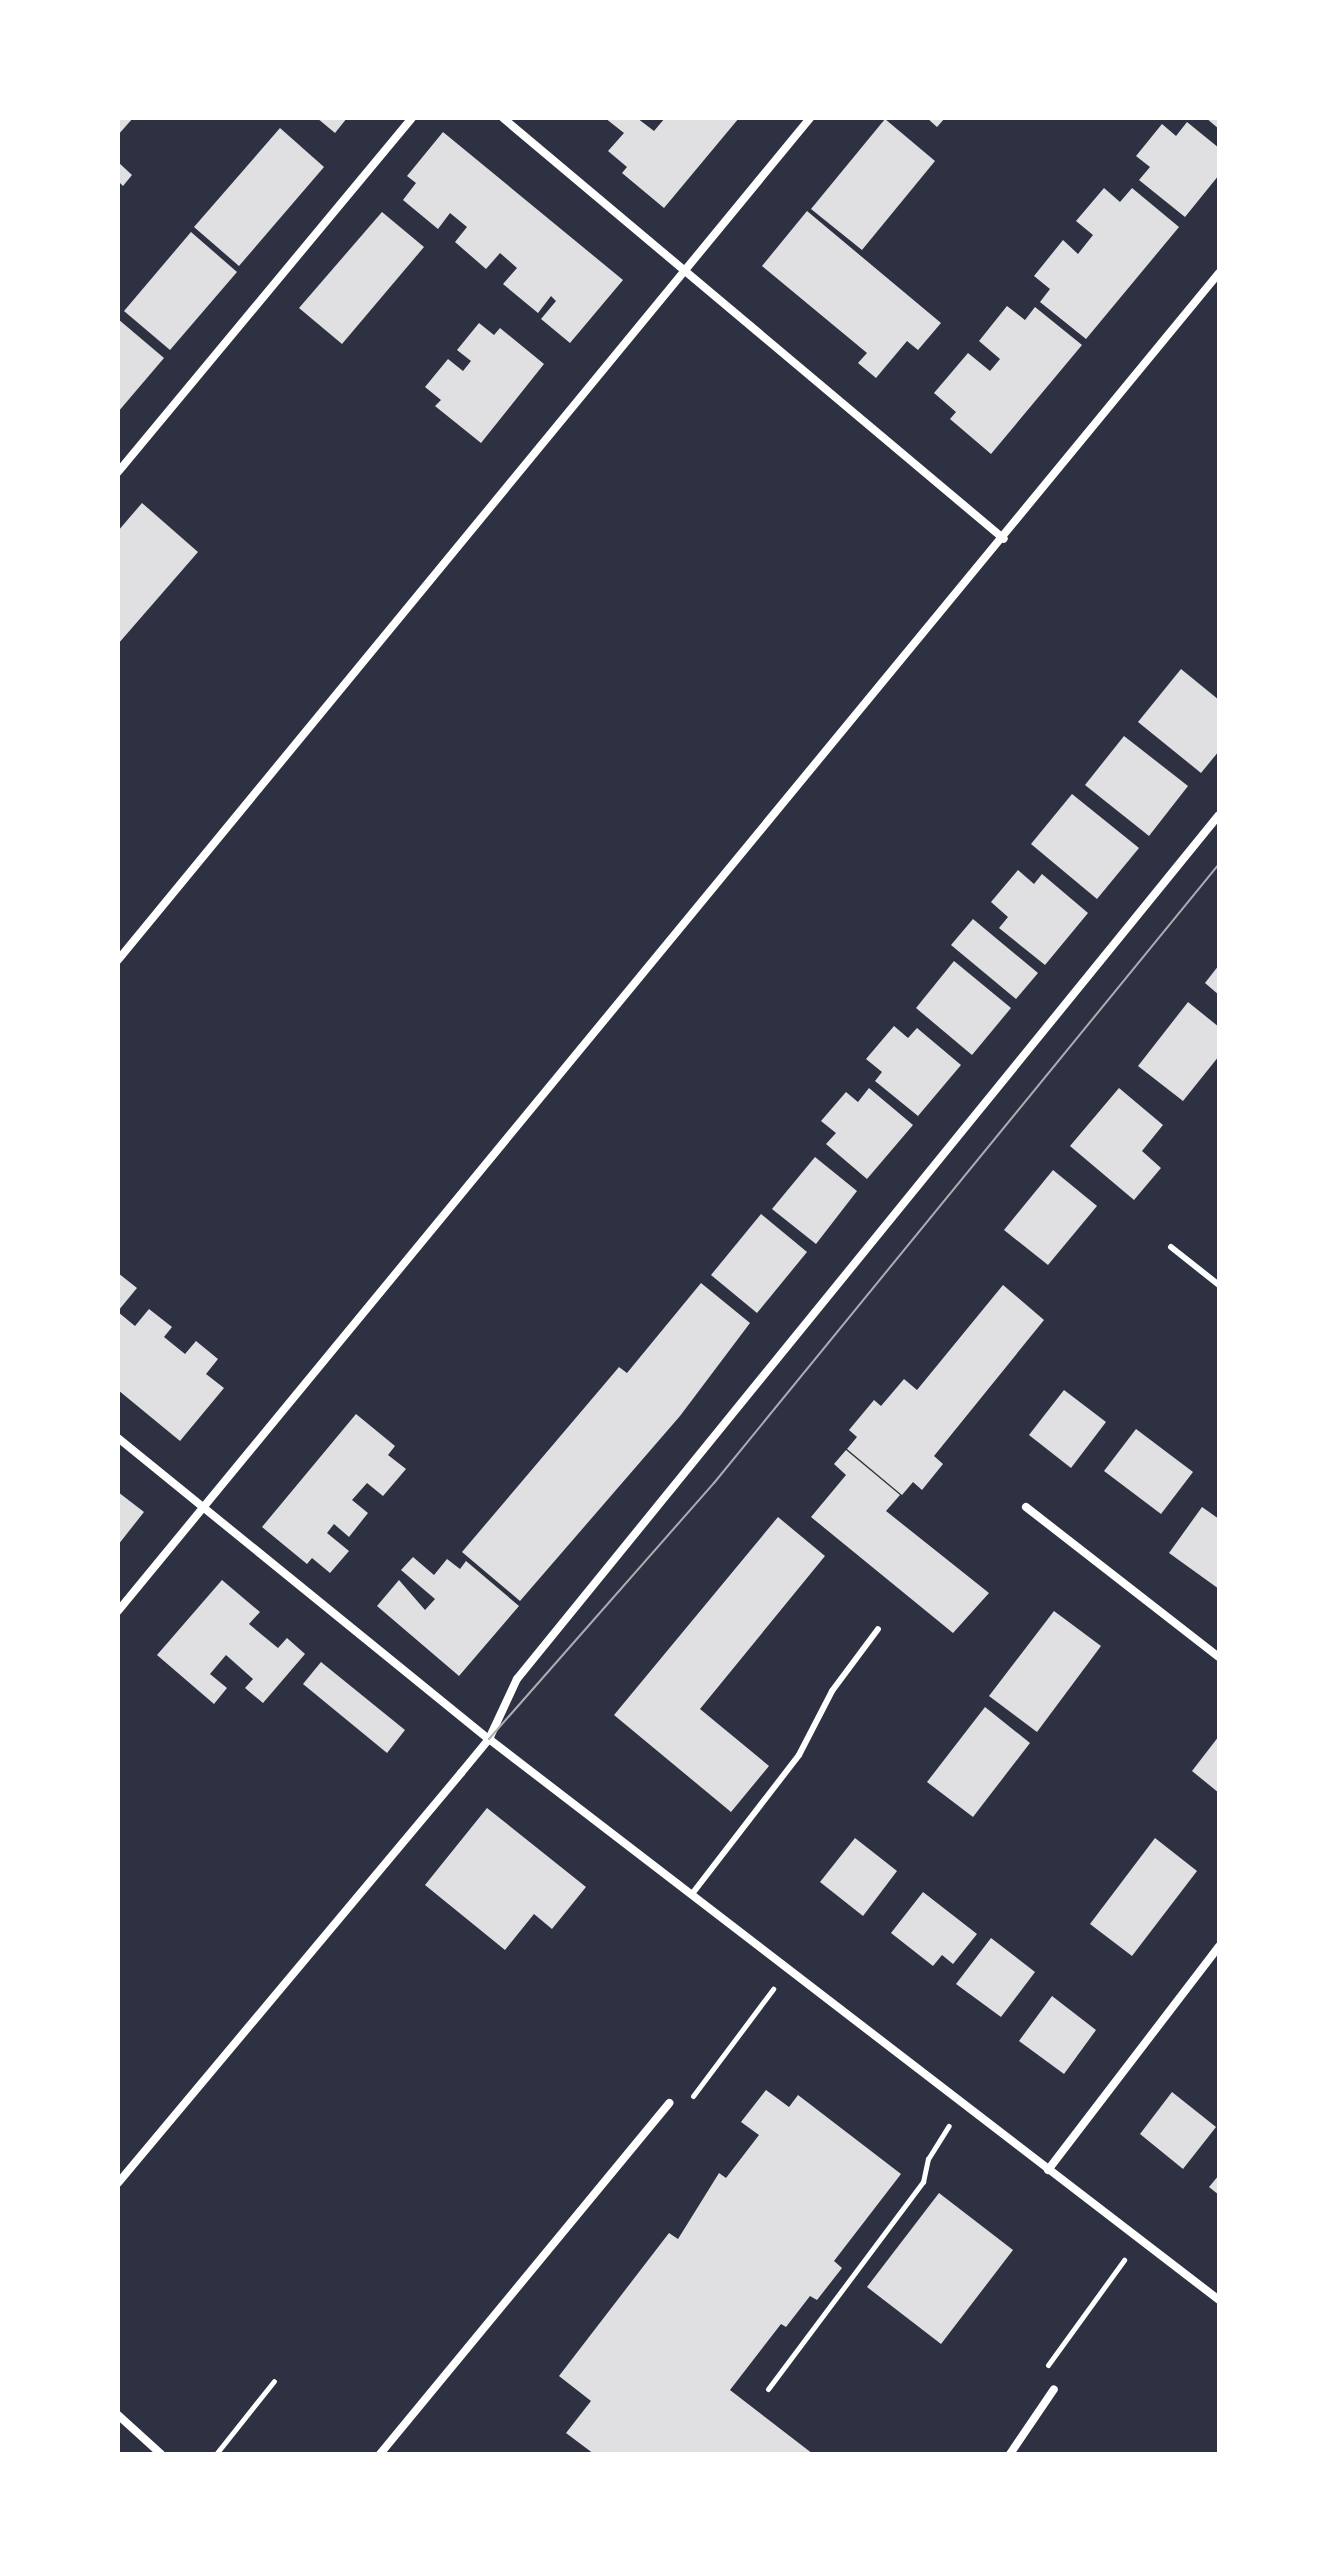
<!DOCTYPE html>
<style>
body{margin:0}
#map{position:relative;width:1337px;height:2572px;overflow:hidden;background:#2d3142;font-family:"Work Sans",sans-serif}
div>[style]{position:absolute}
.building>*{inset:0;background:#e0e0e3}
.path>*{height:5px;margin:-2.5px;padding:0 2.5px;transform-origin:2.5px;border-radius:2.5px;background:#fff}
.service>*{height:6px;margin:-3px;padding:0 3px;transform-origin:3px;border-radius:3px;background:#fff}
.minor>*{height:8px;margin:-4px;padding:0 4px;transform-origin:4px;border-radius:4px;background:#fff}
.tram>*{height:2px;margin:-1px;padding:0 1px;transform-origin:1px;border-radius:1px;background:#abadb3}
span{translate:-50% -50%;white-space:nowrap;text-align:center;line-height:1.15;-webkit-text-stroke:8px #fff;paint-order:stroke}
.frame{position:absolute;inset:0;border:120px solid #fff;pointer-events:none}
</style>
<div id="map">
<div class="building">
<i style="clip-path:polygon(118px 118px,133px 118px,118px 135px)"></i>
<i style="clip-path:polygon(317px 118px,347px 118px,335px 133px)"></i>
<i style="clip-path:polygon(605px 118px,637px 118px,654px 131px,665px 118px,739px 118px,664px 208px,622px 173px,627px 167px,608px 151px,624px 133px)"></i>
<i style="clip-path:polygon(927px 118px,945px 118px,937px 127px)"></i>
<i style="clip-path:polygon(1206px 118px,1219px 118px,1219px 129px)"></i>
<i style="clip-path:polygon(885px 119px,935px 161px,862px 250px,811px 209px)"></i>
<i style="clip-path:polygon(1187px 122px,1219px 148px,1219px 175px,1185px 217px,1139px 180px,1150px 167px,1136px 156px,1162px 124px,1176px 136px)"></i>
<i style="clip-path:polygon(280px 128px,324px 167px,239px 266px,194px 227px)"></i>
<i style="clip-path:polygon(443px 132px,623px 280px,570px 343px,541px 319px,556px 301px,551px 296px,538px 313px,503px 284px,517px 268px,500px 253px,486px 269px,455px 242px,467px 227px,450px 213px,438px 229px,403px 200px,416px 183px,407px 176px)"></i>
<i style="clip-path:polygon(118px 162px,132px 175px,123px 186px,118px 181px)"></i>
<i style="clip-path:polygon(1104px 188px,1120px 202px,1132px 188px,1179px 227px,1086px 339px,1040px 302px,1050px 289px,1034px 276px,1063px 240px,1078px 254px,1093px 235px,1076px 221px)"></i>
<i style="clip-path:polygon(807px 211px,941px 323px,918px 350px,907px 341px,876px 378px,858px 363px,867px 353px,762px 266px)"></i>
<i style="clip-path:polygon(382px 212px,424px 247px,342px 344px,299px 308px)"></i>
<i style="clip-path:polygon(191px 232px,237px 272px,170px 350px,124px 311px)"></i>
<i style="clip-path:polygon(1007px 306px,1025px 320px,1035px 307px,1082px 345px,991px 454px,950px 419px,956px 412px,934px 393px,968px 353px,990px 371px,1000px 359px,979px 341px)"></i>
<i style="clip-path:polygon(118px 319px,164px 358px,118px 412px)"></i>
<i style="clip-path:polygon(479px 323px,494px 335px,500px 328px,544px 364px,481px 443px,435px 406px,441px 400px,425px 387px,448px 359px,463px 371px,471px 361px,457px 350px)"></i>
<i style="clip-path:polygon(142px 503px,198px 552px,118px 644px,118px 531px)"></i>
<i style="clip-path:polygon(1181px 669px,1219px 700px,1219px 751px,1201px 773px,1138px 722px)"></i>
<i style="clip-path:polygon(1124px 736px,1188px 786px,1149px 836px,1085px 785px)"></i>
<i style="clip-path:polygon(1072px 794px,1139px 848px,1097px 899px,1031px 844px)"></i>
<i style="clip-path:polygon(1018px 870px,1034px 884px,1042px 874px,1088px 913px,1045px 965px,999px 928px,1008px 917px,991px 902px)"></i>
<i style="clip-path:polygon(973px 919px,1038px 973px,1016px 999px,951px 945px)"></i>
<i style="clip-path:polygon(954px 961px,1011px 1008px,972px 1055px,916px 1008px)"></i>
<i style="clip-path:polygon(1219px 965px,1219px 995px,1205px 983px)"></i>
<i style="clip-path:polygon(1188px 1002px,1219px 1027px,1219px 1056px,1183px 1101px,1138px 1066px)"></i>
<i style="clip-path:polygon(894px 1026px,908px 1038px,917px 1028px,961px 1065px,918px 1116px,875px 1081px,882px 1072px,866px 1059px)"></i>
<i style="clip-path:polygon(869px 1088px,913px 1125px,867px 1179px,826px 1144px,836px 1133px,821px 1121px,846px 1092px,858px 1102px)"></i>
<i style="clip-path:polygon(1119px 1088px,1163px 1125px,1142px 1151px,1161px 1168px,1134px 1200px,1070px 1146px)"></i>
<i style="clip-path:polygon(815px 1157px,857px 1191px,816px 1244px,772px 1209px)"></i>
<i style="clip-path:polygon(1053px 1170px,1097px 1206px,1048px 1265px,1004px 1230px)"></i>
<i style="clip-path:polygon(761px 1214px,807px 1252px,757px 1313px,711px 1275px)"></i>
<i style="clip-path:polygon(118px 1273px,137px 1288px,118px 1311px)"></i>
<i style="clip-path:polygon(701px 1283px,750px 1323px,680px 1416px,520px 1601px,462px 1552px,619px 1367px,627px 1373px)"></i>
<i style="clip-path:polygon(1003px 1285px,1044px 1320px,934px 1456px,943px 1464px,922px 1490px,913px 1482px,902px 1495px,847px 1449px,857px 1437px,849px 1430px,874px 1400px,881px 1406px,904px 1379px,917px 1390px)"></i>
<i style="clip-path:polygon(149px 1309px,172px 1327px,164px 1337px,185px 1354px,196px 1341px,218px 1359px,206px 1374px,224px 1388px,180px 1441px,118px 1390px,118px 1312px,135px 1326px)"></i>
<i style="clip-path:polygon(1064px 1390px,1106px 1422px,1071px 1468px,1029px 1435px)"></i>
<i style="clip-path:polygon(356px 1414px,395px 1446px,388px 1455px,406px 1469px,383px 1496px,367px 1483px,352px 1500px,368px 1513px,349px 1537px,334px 1524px,327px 1533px,349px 1551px,330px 1573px,312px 1558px,307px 1564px,262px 1527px)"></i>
<i style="clip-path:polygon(1136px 1429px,1193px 1472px,1161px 1514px,1104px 1471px)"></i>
<i style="clip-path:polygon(846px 1450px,900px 1495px,886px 1511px,989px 1593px,953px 1633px,811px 1517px,846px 1475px,834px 1464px)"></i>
<i style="clip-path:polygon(118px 1492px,144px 1512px,118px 1545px)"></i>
<i style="clip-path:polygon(1202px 1507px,1219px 1519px,1219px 1589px,1169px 1553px)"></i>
<i style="clip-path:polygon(778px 1517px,825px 1556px,700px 1709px,769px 1766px,731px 1812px,614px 1715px)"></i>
<i style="clip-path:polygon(413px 1557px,434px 1575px,447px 1559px,460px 1569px,466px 1561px,519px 1606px,459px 1676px,377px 1606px,399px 1580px,425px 1610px,435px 1599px,401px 1570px)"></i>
<i style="clip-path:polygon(222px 1580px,260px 1612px,249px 1624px,278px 1648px,287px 1638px,305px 1654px,263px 1703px,245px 1688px,253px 1679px,226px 1655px,210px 1674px,227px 1688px,214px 1704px,157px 1655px)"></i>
<i style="clip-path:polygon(1054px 1611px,1101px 1646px,1037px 1732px,989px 1696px)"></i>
<i style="clip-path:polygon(321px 1662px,405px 1730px,387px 1753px,303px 1684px)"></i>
<i style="clip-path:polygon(985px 1707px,1030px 1743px,973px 1817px,927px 1782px)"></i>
<i style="clip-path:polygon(1219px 1736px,1219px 1793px,1192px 1771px)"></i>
<i style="clip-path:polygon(487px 1808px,586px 1887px,552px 1929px,534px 1914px,505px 1950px,425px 1885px)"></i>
<i style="clip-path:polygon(855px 1838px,897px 1871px,863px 1916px,820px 1882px)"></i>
<i style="clip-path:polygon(1155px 1838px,1197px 1871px,1132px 1956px,1090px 1924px)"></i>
<i style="clip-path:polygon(923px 1892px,977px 1934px,953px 1964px,942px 1955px,933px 1966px,891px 1933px)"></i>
<i style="clip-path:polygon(991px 1938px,1035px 1972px,1001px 2017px,956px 1984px)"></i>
<i style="clip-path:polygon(1052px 1996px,1096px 2030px,1064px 2074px,1019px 2041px)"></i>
<i style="clip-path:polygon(766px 2090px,789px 2107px,798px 2095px,901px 2174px,834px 2261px,842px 2268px,817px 2300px,810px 2296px,786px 2327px,781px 2324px,730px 2390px,813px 2454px,594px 2454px,566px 2433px,591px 2401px,559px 2376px,669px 2233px,678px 2239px,719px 2173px,726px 2178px,759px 2135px,741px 2122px)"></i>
<i style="clip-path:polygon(1172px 2092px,1216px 2127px,1183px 2169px,1140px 2134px)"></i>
<i style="clip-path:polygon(1219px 2175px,1219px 2195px,1209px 2187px)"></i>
<i style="clip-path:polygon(939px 2193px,1013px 2250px,941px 2344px,867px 2287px)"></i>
</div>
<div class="path">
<i style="left:693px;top:2096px;width:134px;rotate:-53.2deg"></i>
<i style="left:1048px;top:2365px;width:130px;rotate:-54.1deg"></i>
<i style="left:768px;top:2389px;width:259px;rotate:-53.2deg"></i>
<i style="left:923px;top:2182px;width:24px;rotate:-78deg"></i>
<i style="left:928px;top:2159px;width:39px;rotate:-58deg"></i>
<i style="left:216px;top:2454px;width:93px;rotate:-51.5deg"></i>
</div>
<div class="service">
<i style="left:1171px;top:1247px;width:61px;rotate:38.4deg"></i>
<i style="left:692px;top:1894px;width:175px;rotate:-52.4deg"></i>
<i style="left:799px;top:1755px;width:72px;rotate:-62.7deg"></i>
<i style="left:832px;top:1691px;width:77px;rotate:-53.4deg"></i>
</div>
<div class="minor">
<i style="left:503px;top:118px;width:654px;rotate:40.04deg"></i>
<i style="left:118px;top:472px;width:460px;rotate:-50.3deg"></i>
<i style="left:118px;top:960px;width:1090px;rotate:-50.58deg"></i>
<i style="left:118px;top:1438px;width:478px;rotate:39.1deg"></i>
<i style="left:489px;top:1739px;width:921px;rotate:37.54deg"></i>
<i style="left:1026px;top:1507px;width:244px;rotate:37.9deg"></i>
<i style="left:118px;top:1611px;width:1733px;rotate:-50.55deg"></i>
<i style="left:1048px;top:2170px;width:282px;rotate:-52.6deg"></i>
<i style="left:118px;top:2183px;width:535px;rotate:-50.08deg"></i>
<i style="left:461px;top:1773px;width:44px;rotate:-50.5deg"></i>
<i style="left:489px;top:1739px;width:66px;rotate:-65deg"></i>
<i style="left:517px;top:1679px;width:1113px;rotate:-50.91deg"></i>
<i style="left:118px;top:2415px;width:58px;rotate:42.2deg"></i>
<i style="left:380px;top:2454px;width:455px;rotate:-50.5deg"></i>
<i style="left:1010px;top:2454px;width:78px;rotate:-55.9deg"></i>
</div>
<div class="tram">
<i style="left:489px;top:1739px;width:341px;rotate:-48.7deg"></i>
<i style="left:714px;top:1483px;width:799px;rotate:-50.79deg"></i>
</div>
<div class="frame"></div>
</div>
